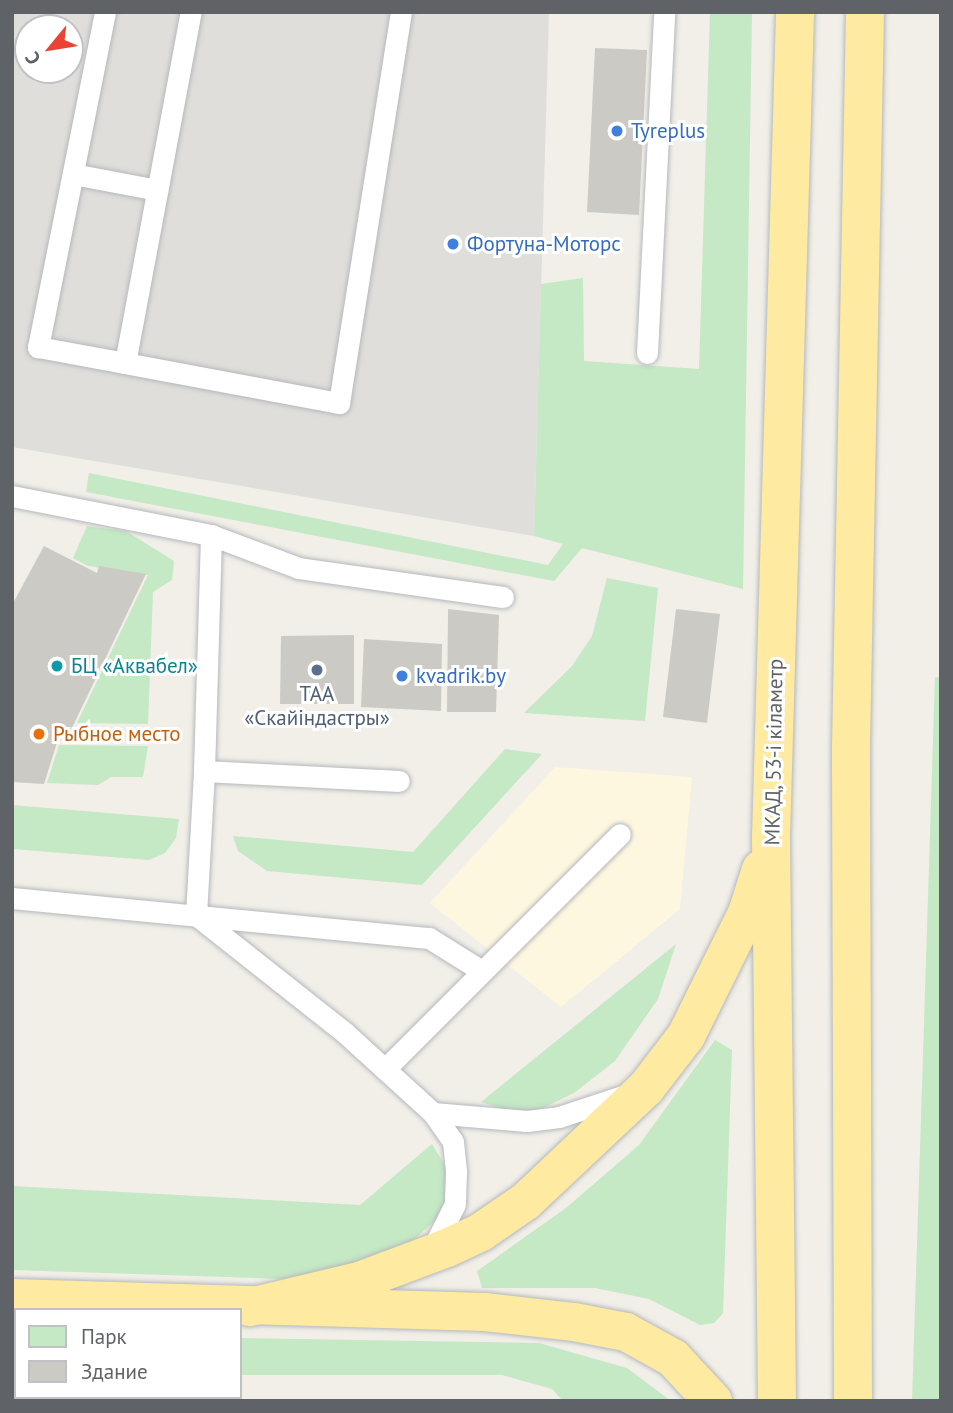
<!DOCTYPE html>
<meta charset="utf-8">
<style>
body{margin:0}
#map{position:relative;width:953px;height:1413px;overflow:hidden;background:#f1efe8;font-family:"PT Sans",sans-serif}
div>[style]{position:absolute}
.commercial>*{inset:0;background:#fef7e0}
.industrial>*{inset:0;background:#e0deda}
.green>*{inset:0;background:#c5e8c5}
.building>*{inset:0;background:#cccac5}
.roads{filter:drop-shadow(0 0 2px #b5b8bc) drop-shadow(0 0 2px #b5b8bc)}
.service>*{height:21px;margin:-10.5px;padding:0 10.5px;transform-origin:10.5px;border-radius:10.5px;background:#fff}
.trunk>*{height:38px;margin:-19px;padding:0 19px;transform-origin:19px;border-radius:19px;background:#feeaa1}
.dots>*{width:19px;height:19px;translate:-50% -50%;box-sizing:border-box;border:4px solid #fff;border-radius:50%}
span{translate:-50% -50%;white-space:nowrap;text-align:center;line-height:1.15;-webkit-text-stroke:6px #fff;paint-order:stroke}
.shop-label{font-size:21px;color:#366cbe}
.left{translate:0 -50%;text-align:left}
.culture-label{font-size:21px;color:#0d838f}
.service-label{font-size:21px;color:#4e5e75}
.food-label{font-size:21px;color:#c56008}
.street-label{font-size:21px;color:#5f6368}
.frame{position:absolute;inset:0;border:14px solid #5f6368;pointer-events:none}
.legend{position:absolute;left:14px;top:1308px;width:228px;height:91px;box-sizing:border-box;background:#fff;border:2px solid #bfc1c3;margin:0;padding:9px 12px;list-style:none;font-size:21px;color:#5f6368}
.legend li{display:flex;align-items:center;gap:14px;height:35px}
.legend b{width:35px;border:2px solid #bfc1c3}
.north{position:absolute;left:14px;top:14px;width:70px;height:70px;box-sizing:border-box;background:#fff;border:2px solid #bfc1c3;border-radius:50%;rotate:240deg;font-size:19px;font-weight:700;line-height:28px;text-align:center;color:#5f6368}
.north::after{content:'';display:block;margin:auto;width:24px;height:32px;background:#ea4335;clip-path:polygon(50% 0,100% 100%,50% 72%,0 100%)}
</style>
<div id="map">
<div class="commercial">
<i style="clip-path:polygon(555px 767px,692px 777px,680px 909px,561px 1007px,430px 903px)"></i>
</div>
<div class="industrial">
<i style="clip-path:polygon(evenodd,12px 12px,549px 12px,534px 536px,12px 447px,12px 12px,28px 28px,70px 28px,70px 70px,28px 70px,28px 28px)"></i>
</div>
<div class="green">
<i style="clip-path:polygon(710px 12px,752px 12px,743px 589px,582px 548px,554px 581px,86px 492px,89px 473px,548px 565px,563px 544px,534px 536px,541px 284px,583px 278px,584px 361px,699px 369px)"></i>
<i style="clip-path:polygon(87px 526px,126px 531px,174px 561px,172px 580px,153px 592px,148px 724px,77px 723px,148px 575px,88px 566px,73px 558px)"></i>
<i style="clip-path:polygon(607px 578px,658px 588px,645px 721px,524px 713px,572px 666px,592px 636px)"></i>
<i style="clip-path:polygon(935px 677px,941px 678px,941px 1401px,912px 1401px)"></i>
<i style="clip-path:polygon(59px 745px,148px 746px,143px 777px,111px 777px,98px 785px,47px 783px)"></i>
<i style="clip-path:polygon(505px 749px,542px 754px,422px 885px,267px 871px,238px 851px,233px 836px,413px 852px)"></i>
<i style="clip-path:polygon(12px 805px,179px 819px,176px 838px,165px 853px,149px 860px,12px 849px)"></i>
<i style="clip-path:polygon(676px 944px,658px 999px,615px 1061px,574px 1093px,541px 1109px,513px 1112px,481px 1102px)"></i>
<i style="clip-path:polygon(715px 1040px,732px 1050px,723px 1313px,714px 1323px,700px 1325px,649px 1299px,595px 1288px,482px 1288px,477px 1271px,566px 1208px,639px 1145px)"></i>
<i style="clip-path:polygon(432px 1144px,447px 1169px,445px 1200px,436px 1220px,403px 1249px,349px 1266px,286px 1279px,12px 1270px,12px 1186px,360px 1205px)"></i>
<i style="clip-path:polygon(240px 1338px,539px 1343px,627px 1368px,671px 1401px,563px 1401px,552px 1389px,502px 1375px,240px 1375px)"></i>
</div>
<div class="building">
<i style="clip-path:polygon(595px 48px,647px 50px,639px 215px,587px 212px)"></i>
<i style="clip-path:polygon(44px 546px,97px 573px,99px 566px,146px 574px,70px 732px,61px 730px,44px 784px,12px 782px,12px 605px)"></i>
<i style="clip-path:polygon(448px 609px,499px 615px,496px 712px,447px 712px)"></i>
<i style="clip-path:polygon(676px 609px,720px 614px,707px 723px,663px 717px)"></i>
<i style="clip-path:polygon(354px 635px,354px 704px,280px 704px,281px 636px)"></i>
<i style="clip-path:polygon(364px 639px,442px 644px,441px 711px,361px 707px)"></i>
</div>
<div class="roads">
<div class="service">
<i style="left:105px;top:12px;width:342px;rotate:101.3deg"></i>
<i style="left:38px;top:347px;width:88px;rotate:10.4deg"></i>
<i style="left:125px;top:363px;width:357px;rotate:-79.4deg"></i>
<i style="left:73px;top:174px;width:86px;rotate:10.7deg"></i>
<i style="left:647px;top:353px;width:341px;rotate:-87.1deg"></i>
<i style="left:125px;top:363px;width:218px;rotate:10.6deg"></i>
<i style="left:339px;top:403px;width:396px;rotate:-81deg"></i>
<i style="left:12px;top:496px;width:203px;rotate:11.1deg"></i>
<i style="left:211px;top:535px;width:94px;rotate:20.6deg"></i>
<i style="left:299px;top:568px;width:206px;rotate:8.1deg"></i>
<i style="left:204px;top:771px;width:236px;rotate:-88.3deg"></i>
<i style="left:12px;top:898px;width:419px;rotate:5.5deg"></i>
<i style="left:429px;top:938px;width:62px;rotate:31.9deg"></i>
<i style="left:196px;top:915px;width:189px;rotate:38.3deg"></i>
<i style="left:344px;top:1032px;width:120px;rotate:42.3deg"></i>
<i style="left:433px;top:1113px;width:35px;rotate:55deg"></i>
<i style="left:453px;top:1142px;width:30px;rotate:84deg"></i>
<i style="left:456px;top:1172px;width:32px;rotate:92deg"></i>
<i style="left:455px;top:1204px;width:49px;rotate:116.6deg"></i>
<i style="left:196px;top:915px;width:144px;rotate:-86.8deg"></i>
<i style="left:204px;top:771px;width:195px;rotate:2.9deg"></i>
<i style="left:385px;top:1069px;width:332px;rotate:-45deg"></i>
<i style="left:433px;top:1113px;width:94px;rotate:4.9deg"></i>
<i style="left:527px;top:1121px;width:32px;rotate:-7deg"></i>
<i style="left:559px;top:1117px;width:67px;rotate:-18.2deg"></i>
<i style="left:12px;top:1364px;width:5px;rotate:37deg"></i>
<i style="left:24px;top:1397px;width:4px;rotate:90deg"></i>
<i style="left:44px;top:1397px;width:5px;rotate:53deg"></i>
</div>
<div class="trunk">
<i style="left:12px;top:1298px;width:473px;rotate:1.7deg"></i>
<i style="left:485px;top:1312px;width:90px;rotate:6.4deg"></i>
<i style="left:574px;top:1322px;width:53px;rotate:10.9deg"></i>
<i style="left:626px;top:1332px;width:54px;rotate:29deg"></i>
<i style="left:673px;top:1358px;width:59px;rotate:47.1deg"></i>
<i style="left:250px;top:1307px;width:112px;rotate:-13.4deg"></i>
<i style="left:359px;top:1281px;width:94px;rotate:-20.6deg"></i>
<i style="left:447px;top:1248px;width:38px;rotate:-25deg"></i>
<i style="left:481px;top:1232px;width:55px;rotate:-34.6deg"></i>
<i style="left:526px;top:1201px;width:165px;rotate:-43.3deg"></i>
<i style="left:646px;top:1088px;width:66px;rotate:-52.4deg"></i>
<i style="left:686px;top:1036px;width:137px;rotate:-63.6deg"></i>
<i style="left:747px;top:913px;width:46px;rotate:-72.3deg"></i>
<i style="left:777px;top:1401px;width:564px;rotate:-90.61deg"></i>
<i style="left:771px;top:837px;width:825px;rotate:-88.33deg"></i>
<i style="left:853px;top:1401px;width:654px;rotate:-90.18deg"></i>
<i style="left:851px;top:747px;width:735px;rotate:-88.91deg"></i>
</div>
</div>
<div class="dots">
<i style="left:617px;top:131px;background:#3f7fe0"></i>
<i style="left:453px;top:244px;background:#3f7fe0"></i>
<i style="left:57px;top:666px;background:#0f9aa8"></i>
<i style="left:317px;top:670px;background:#5c6f8a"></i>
<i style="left:402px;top:676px;background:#3f7fe0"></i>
<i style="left:39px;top:734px;background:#e8710a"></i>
</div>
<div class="shop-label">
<span class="left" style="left:631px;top:131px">Tyreplus</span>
<span class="left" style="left:467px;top:244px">Фортуна-Моторс</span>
<span class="left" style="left:416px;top:676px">kvadrik.by</span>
</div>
<div class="culture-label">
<span class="left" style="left:71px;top:666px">БЦ «Аквабел»</span>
</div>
<div class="service-label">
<span style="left:317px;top:706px">ТАА<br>«Скайіндастры»</span>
</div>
<div class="food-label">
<span class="left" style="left:53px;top:734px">Рыбное место</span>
</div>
<div class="street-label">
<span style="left:774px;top:752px;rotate:-89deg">МКАД, 53-і кіламетр</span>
</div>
<div class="frame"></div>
<ul class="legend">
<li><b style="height:19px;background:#c5e8c5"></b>Парк</li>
<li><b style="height:19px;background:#cccac5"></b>Здание</li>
</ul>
<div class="north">С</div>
</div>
